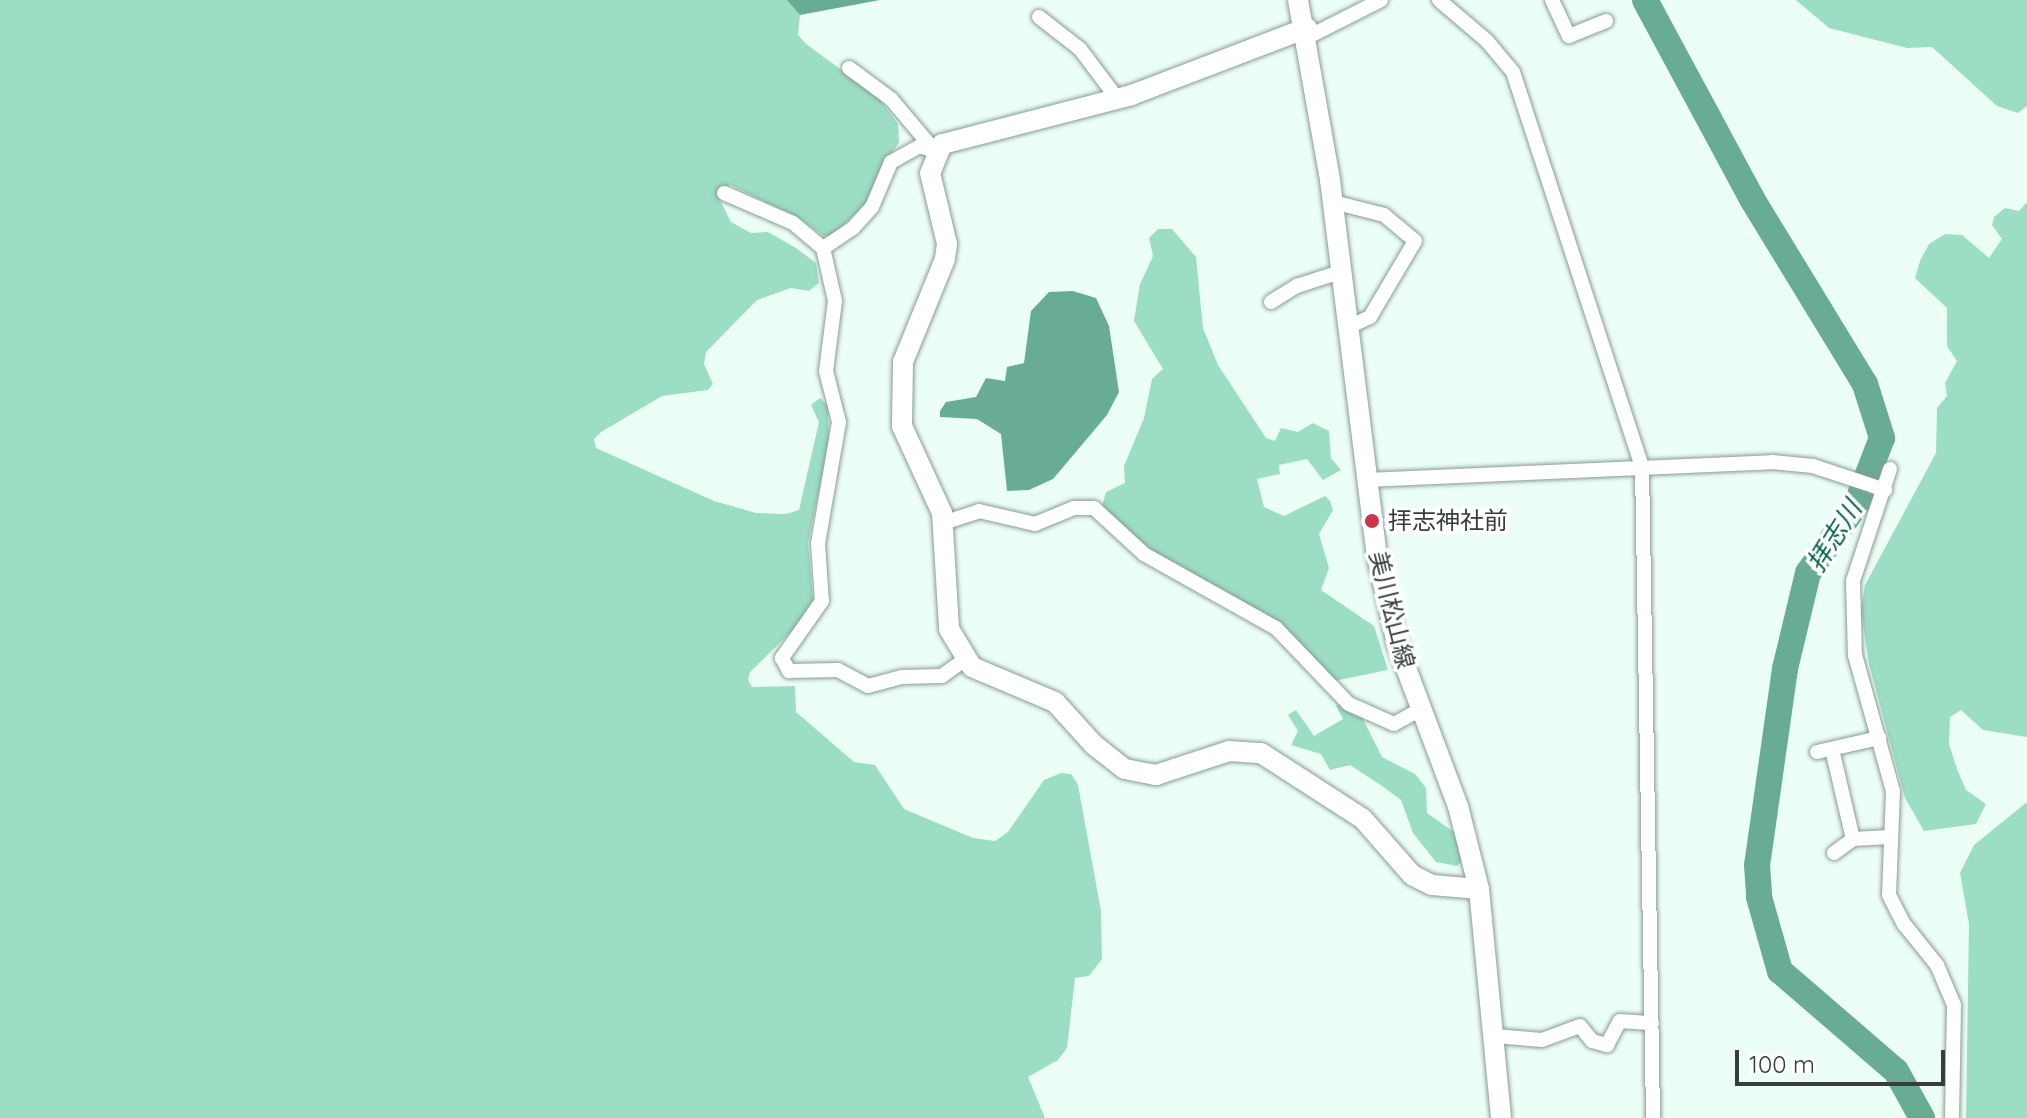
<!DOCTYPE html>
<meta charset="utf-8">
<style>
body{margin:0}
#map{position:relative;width:2027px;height:1118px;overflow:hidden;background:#ecfff7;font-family:Quicksand,"Noto Sans JP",sans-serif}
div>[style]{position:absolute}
.green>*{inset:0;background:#9bdec4}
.water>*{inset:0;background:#68ad93}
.river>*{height:26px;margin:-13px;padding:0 13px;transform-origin:13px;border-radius:13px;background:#68ad93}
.roads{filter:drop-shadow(0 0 2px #8a9b94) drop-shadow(0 0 2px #8a9b94)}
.street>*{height:14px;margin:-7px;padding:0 7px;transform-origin:7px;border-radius:7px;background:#fff}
.secondary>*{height:20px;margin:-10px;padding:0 10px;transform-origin:10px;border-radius:10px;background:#fff}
.dots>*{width:22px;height:22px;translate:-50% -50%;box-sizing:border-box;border:4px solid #fff;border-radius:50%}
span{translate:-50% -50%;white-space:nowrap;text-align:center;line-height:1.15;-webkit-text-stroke:7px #fff;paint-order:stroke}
.poi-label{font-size:24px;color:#363d3a}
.left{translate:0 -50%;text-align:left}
.street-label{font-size:24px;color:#363d3a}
.water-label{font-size:26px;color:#006149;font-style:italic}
.scale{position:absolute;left:1735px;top:1050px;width:210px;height:36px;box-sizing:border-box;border:4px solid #363d3a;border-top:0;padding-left:10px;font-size:24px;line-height:28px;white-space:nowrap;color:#363d3a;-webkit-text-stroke:6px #fff;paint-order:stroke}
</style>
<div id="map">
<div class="green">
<i style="clip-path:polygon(0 0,787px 0,794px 5px,800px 15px,798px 35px,806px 44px,877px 96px,898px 124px,899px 143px,885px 161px,868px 201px,835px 234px,825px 237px,799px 218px,730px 185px,723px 187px,720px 200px,731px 222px,751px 233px,768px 232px,796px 248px,816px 263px,819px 283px,809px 291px,791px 288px,757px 300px,706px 352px,704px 364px,713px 384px,708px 390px,662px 396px,601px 432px,594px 439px,596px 448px,714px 501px,756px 513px,786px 514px,799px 510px,819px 422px,811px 405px,820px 398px,828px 406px,829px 442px,808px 543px,813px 599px,797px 626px,750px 672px,748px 680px,752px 687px,795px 686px,796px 712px,854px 762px,875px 765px,904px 809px,973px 838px,995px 841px,1008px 832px,1044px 780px,1061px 773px,1071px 774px,1078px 785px,1101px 911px,1102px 959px,1089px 976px,1075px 978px,1067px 1048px,1058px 1060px,1028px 1077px,1045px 1118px,0 1118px)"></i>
<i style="clip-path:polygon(1796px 0,2027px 0,2027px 106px,2018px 113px,1997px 106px,1932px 47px,1907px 48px,1829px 28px)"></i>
<i style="clip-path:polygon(2027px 202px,2027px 737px,1983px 730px,1961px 710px,1950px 717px,1949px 744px,1957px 769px,1966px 790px,1986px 804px,1976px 824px,1924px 831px,1905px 798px,1869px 664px,1861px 611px,1865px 585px,1936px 453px,1937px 408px,1947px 396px,1945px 383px,1957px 361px,1947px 346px,1947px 308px,1915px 278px,1920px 261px,1929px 244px,1945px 234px,1962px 235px,1989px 258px,2002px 239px,1992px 225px,1994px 217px,2005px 208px,2019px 211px)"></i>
<i style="clip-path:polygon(1158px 229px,1172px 229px,1196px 257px,1203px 328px,1218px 365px,1266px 438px,1275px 441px,1281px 428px,1298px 432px,1313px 423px,1329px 431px,1331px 458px,1341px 470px,1323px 480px,1307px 459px,1279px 465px,1280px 474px,1257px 479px,1264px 507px,1284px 516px,1325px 496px,1330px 501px,1333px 510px,1319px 534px,1329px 568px,1321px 590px,1374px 626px,1388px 670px,1334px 681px,1280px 624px,1148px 550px,1102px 506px,1106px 492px,1125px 483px,1124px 466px,1144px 418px,1152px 379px,1163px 369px,1134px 321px,1140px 284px,1153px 256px,1149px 238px)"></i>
<i style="clip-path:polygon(1340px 702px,1362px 717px,1382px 757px,1415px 774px,1426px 788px,1427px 813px,1454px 832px,1462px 861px,1457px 866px,1436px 862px,1413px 833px,1401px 800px,1382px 786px,1350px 765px,1330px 770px,1321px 754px,1291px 745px,1298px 731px,1288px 715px,1296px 710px,1314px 736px,1343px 719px,1336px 706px)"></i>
<i style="clip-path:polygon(2027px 802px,2027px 1118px,1966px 1118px,1969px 924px,1960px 873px,1974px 845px)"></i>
</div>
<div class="water">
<i style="clip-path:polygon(787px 0,880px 0,800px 15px)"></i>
<i style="clip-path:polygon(1073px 291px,1096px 298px,1109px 326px,1119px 392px,1107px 415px,1053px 479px,1029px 490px,1007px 491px,1001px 434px,977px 419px,940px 417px,940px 411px,946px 402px,976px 397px,986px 378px,1005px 381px,1007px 367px,1024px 363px,1031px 311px,1049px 292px)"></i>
</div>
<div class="river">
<i style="left:1645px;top:0;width:226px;rotate:61.7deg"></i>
<i style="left:1752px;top:199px;width:217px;rotate:58.6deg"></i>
<i style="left:1865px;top:384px;width:57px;rotate:72.5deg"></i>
<i style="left:1882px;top:438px;width:72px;rotate:111.2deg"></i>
<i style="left:1856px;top:505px;width:83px;rotate:125.2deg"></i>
<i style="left:1808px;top:573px;width:99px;rotate:103.5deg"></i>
<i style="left:1785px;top:669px;width:198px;rotate:98.1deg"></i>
<i style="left:1757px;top:865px;width:32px;rotate:86deg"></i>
<i style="left:1759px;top:897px;width:77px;rotate:74.2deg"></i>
<i style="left:1780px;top:971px;width:153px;rotate:40.8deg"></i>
<i style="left:1896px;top:1071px;width:54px;rotate:61deg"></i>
</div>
<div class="roads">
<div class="street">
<i style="left:1439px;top:0;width:63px;rotate:40.5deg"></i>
<i style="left:1487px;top:41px;width:40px;rotate:50deg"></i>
<i style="left:1513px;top:72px;width:415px;rotate:71.9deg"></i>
<i style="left:1642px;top:466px;width:652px;rotate:89.03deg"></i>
<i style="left:1552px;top:0;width:40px;rotate:65deg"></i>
<i style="left:1569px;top:36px;width:40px;rotate:-22deg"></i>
<i style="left:1039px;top:17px;width:52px;rotate:38deg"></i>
<i style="left:1080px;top:49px;width:61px;rotate:52.9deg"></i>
<i style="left:1308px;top:37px;width:82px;rotate:-26.9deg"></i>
<i style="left:849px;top:68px;width:52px;rotate:36.4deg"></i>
<i style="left:891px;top:99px;width:68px;rotate:49.8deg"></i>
<i style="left:935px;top:151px;width:16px;rotate:-162deg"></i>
<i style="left:920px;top:146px;width:33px;rotate:151deg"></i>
<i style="left:891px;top:162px;width:49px;rotate:112.9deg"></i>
<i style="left:872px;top:207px;width:28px;rotate:132deg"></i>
<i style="left:853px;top:228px;width:36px;rotate:146deg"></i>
<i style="left:823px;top:248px;width:54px;rotate:77.2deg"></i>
<i style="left:835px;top:301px;width:71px;rotate:97.3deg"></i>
<i style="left:826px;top:371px;width:53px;rotate:75.7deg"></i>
<i style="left:839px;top:422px;width:123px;rotate:99.8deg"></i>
<i style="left:818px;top:543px;width:58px;rotate:86.1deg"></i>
<i style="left:822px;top:601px;width:70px;rotate:125.1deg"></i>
<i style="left:782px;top:658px;width:15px;rotate:62deg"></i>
<i style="left:789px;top:671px;width:49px;rotate:-1.2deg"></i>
<i style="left:838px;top:670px;width:34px;rotate:28deg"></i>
<i style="left:868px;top:686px;width:35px;rotate:-15deg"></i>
<i style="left:902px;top:677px;width:40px;rotate:-1.4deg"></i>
<i style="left:942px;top:676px;width:29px;rotate:-36deg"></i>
<i style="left:724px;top:193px;width:75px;rotate:23.5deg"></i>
<i style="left:793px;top:223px;width:39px;rotate:40deg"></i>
<i style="left:1333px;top:202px;width:53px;rotate:14.3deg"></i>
<i style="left:1384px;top:215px;width:40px;rotate:40deg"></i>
<i style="left:1415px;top:241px;width:88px;rotate:120.6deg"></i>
<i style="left:1370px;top:317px;width:23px;rotate:155deg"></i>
<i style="left:1271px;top:302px;width:31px;rotate:-32deg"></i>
<i style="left:1297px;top:286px;width:48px;rotate:-18.1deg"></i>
<i style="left:1890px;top:469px;width:118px;rotate:108.3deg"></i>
<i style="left:1853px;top:581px;width:74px;rotate:88.5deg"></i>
<i style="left:1855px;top:655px;width:141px;rotate:74.4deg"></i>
<i style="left:1893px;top:791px;width:104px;rotate:92.2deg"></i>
<i style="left:1889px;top:895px;width:33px;rotate:63deg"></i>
<i style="left:1904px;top:924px;width:53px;rotate:51.2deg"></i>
<i style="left:1937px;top:965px;width:43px;rotate:67deg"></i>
<i style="left:1954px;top:1005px;width:113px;rotate:91deg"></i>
<i style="left:1366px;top:480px;width:406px;rotate:-2.5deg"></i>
<i style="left:1772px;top:462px;width:41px;rotate:5.6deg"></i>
<i style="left:1813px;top:466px;width:76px;rotate:18.4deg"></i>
<i style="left:943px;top:523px;width:38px;rotate:-18deg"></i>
<i style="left:979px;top:511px;width:57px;rotate:13.1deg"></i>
<i style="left:1035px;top:524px;width:42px;rotate:-22.3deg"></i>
<i style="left:1074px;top:508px;width:20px"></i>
<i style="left:1094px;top:508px;width:68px;rotate:42.6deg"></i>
<i style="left:1144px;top:554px;width:151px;rotate:29.3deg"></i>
<i style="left:1276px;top:628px;width:105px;rotate:46.2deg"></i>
<i style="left:1349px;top:704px;width:49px;rotate:24deg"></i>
<i style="left:1394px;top:724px;width:31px;rotate:-29deg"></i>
<i style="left:1832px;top:749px;width:92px;rotate:76.9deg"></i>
<i style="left:1817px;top:752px;width:64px;rotate:-12.7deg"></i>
<i style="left:1834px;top:853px;width:24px;rotate:-36deg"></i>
<i style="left:1853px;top:839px;width:37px;rotate:-3deg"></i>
<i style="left:1495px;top:1036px;width:47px;rotate:4.9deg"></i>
<i style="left:1542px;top:1040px;width:40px;rotate:-20.2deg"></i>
<i style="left:1580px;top:1026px;width:19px;rotate:51deg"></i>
<i style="left:1592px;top:1041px;width:16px;rotate:15deg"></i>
<i style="left:1607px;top:1045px;width:27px;rotate:-62deg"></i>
<i style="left:1620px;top:1021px;width:32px;rotate:4deg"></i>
</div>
<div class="secondary">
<i style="left:1298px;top:0;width:183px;rotate:79.9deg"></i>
<i style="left:1330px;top:180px;width:374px;rotate:82.9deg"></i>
<i style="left:1376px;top:551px;width:95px;rotate:77.3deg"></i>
<i style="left:1397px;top:644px;width:173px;rotate:69.4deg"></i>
<i style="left:1458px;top:806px;width:86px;rotate:75.8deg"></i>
<i style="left:1479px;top:889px;width:230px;rotate:84.5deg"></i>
<i style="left:1307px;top:28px;width:187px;rotate:159.1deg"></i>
<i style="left:1132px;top:95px;width:196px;rotate:165.5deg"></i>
<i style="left:942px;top:144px;width:31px;rotate:112deg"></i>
<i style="left:930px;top:173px;width:73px;rotate:76.5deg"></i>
<i style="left:947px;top:244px;width:15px;rotate:98deg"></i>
<i style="left:945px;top:259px;width:111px;rotate:112.2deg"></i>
<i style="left:903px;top:362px;width:64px;rotate:90.9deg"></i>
<i style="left:902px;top:426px;width:96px;rotate:65.3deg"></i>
<i style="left:942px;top:513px;width:116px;rotate:86.5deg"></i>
<i style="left:949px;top:629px;width:44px;rotate:58.8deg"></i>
<i style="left:972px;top:667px;width:90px;rotate:22.9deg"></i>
<i style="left:1055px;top:702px;width:58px;rotate:47.8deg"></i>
<i style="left:1094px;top:745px;width:39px;rotate:38deg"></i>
<i style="left:1125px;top:769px;width:32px;rotate:11deg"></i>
<i style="left:1156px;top:775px;width:77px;rotate:-18.2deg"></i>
<i style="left:1229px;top:751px;width:32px;rotate:4deg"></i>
<i style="left:1261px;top:753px;width:121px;rotate:32.9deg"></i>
<i style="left:1363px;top:819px;width:74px;rotate:48.8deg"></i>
<i style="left:1412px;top:875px;width:22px;rotate:27deg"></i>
<i style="left:1432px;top:885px;width:47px;rotate:4.9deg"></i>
</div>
</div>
<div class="dots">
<i style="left:1372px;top:521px;background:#c8384a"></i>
</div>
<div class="poi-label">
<span class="left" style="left:1388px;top:521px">拝志神社前</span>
</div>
<div class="street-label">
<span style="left:1392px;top:610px;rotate:76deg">美川松山線</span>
</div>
<div class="water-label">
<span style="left:1834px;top:536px;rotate:-58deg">拝志川</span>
</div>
<div class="scale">100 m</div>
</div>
